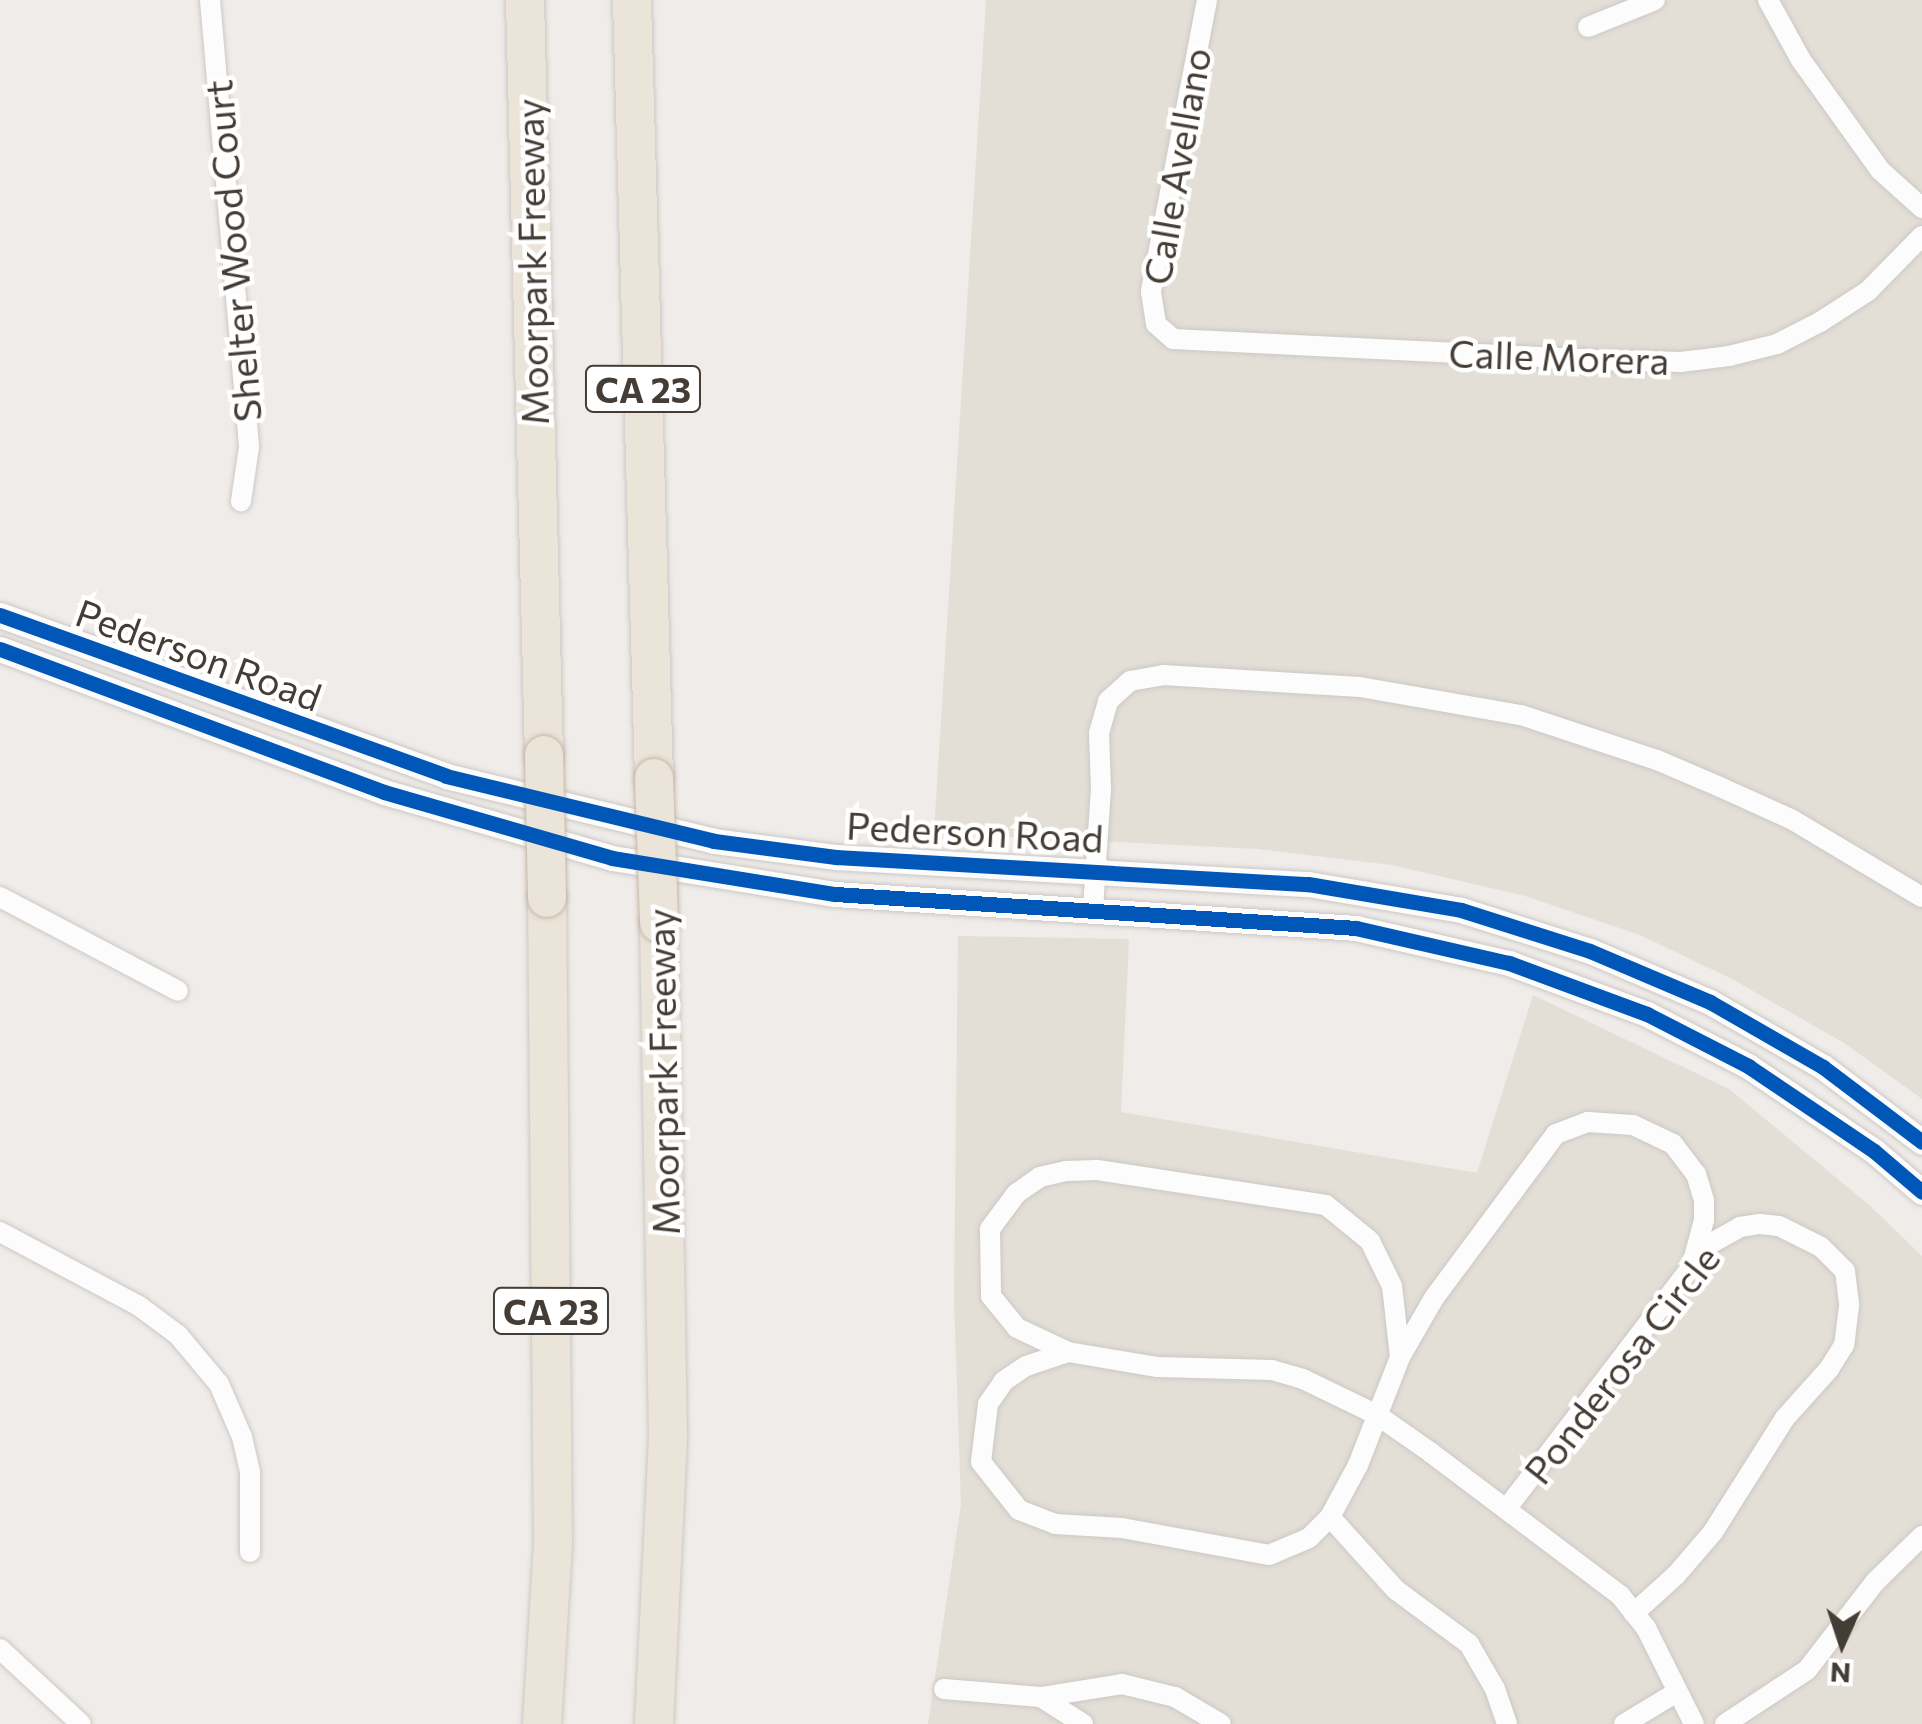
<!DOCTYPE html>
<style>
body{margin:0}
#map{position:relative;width:1922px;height:1724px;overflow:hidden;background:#efece9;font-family:Commissioner,sans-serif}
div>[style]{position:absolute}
.residential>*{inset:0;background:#e3ded6}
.roads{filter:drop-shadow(0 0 2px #ccc8c5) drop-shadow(0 0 2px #ccc8c5)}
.minor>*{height:20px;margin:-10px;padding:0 10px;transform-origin:10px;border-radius:10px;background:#fdfcfc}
.tertiary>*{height:25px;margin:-12.5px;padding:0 12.5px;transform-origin:12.5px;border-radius:12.5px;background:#fdfcfc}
.motorway>*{height:38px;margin:-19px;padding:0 19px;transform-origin:19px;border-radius:19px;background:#ebe4d9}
.bridges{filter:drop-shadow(0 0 2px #c6b7a5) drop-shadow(0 0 2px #c6b7a5)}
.motorway-bridge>*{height:38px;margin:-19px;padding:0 19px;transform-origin:19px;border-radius:19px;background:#ebe4d9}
.cycleway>*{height:15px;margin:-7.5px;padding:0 7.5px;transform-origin:7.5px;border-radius:7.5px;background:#0057b8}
span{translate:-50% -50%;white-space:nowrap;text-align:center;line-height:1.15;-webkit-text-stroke:9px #fff;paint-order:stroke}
.shield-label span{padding:2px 8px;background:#fff;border:2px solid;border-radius:8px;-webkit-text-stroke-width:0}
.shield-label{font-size:35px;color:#443d35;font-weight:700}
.street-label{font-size:38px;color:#443d35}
.north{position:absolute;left:1792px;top:1594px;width:100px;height:100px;-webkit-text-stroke:8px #fff;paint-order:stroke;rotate:183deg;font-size:28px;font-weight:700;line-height:40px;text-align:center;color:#443d35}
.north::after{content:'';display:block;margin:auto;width:35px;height:45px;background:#443d35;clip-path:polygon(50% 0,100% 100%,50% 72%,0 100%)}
</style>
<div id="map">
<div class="residential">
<i style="clip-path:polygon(986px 0,1922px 0,1922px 1099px,1844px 1043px,1732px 979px,1640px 935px,1525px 896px,1392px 865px,1258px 849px,934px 833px)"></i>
<i style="clip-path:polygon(958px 936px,1129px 939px,1121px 1112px,1477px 1173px,1533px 995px,1729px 1089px,1869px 1205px,1922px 1256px,1922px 1724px,928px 1724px,961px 1504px,954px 1298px)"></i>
</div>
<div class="roads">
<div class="minor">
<i style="left:210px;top:0;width:449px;rotate:85deg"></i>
<i style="left:249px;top:447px;width:55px;rotate:98.4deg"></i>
<i style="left:1207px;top:0;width:297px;rotate:100.9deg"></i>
<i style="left:1151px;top:292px;width:32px;rotate:81deg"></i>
<i style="left:1156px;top:324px;width:23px;rotate:41deg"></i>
<i style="left:1173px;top:339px;width:423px;rotate:2.8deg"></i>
<i style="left:1595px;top:360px;width:86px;rotate:1.3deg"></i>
<i style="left:1681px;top:362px;width:48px;rotate:-7.1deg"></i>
<i style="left:1729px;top:356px;width:49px;rotate:-14deg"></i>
<i style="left:1777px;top:344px;width:48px;rotate:-27.1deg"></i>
<i style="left:1820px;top:322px;width:57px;rotate:-32.9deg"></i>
<i style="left:1868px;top:291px;width:77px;rotate:-45.5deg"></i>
<i style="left:1768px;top:0;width:68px;rotate:61.2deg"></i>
<i style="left:1801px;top:60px;width:135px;rotate:54.3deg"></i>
<i style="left:1880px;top:170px;width:57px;rotate:42.1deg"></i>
<i style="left:1588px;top:27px;width:72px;rotate:-21.9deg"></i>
<i style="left:0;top:897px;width:201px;rotate:27.8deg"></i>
<i style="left:1093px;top:909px;width:119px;rotate:-86.2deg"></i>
<i style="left:1101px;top:790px;width:57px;rotate:-92deg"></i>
<i style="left:1099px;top:733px;width:33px;rotate:-74deg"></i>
<i style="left:1108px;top:701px;width:30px;rotate:-42deg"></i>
<i style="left:1130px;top:681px;width:34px;rotate:-10deg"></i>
<i style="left:1163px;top:675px;width:197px;rotate:3.5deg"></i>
<i style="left:1360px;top:687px;width:163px;rotate:9.9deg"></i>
<i style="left:1521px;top:715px;width:143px;rotate:18.3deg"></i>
<i style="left:1657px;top:760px;width:69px;rotate:23.2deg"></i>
<i style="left:1720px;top:787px;width:78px;rotate:24.3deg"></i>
<i style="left:1791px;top:819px;width:152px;rotate:30.8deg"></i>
<i style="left:0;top:1232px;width:157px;rotate:28deg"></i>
<i style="left:139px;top:1306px;width:49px;rotate:36.6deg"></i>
<i style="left:178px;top:1335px;width:64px;rotate:50.1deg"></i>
<i style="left:219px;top:1384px;width:58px;rotate:66.5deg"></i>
<i style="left:242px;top:1437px;width:37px;rotate:77deg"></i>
<i style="left:250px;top:1473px;width:79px;rotate:90deg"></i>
<i style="left:1068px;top:1352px;width:44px;rotate:161.6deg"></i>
<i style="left:1026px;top:1366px;width:27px;rotate:146deg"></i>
<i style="left:1004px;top:1381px;width:28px;rotate:125deg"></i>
<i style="left:988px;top:1404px;width:58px;rotate:96.9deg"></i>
<i style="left:981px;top:1462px;width:61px;rotate:51.6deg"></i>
<i style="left:1019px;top:1510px;width:39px;rotate:21deg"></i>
<i style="left:1055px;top:1524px;width:67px;rotate:3.4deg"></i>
<i style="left:1122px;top:1528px;width:149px;rotate:10.4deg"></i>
<i style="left:1269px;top:1555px;width:43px;rotate:-23deg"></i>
<i style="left:1309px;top:1538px;width:30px;rotate:-45deg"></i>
<i style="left:1330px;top:1517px;width:59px;rotate:-61.7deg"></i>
<i style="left:1358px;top:1465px;width:116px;rotate:-68.7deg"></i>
<i style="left:1400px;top:1357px;width:68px;rotate:-60deg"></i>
<i style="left:1434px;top:1298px;width:204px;rotate:-53.4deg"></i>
<i style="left:1556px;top:1134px;width:34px;rotate:-21deg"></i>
<i style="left:1588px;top:1122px;width:45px;rotate:3.8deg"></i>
<i style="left:1633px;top:1125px;width:44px;rotate:25.4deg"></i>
<i style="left:1673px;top:1144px;width:38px;rotate:53deg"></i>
<i style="left:1696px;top:1174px;width:27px;rotate:73deg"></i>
<i style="left:1704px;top:1200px;width:20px;rotate:90deg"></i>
<i style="left:1704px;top:1220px;width:39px;rotate:105deg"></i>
<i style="left:1400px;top:1357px;width:71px;rotate:-96.4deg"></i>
<i style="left:1392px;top:1286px;width:50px;rotate:-116.1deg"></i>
<i style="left:1370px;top:1241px;width:57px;rotate:-140.7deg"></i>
<i style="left:1326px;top:1205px;width:233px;rotate:-171.3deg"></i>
<i style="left:1096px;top:1170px;width:30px;rotate:178deg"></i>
<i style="left:1066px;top:1171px;width:27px;rotate:167deg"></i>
<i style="left:1040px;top:1177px;width:29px;rotate:145deg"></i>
<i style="left:1016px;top:1194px;width:44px;rotate:126.6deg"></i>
<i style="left:990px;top:1229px;width:67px;rotate:89.1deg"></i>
<i style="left:991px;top:1296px;width:41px;rotate:50.9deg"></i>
<i style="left:1017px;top:1328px;width:56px;rotate:25.2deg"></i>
<i style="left:1068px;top:1352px;width:91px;rotate:9.5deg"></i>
<i style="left:1158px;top:1367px;width:114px;rotate:1.5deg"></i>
<i style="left:1272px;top:1370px;width:32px;rotate:16deg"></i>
<i style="left:1303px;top:1379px;width:82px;rotate:25.9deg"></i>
<i style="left:1377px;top:1415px;width:65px;rotate:34.9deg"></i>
<i style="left:1430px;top:1452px;width:238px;rotate:37deg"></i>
<i style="left:1620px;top:1595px;width:42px;rotate:51.8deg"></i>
<i style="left:1646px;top:1628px;width:107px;rotate:63.4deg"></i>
<i style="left:1507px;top:1508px;width:331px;rotate:-52.6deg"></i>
<i style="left:1708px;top:1245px;width:37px;rotate:-29deg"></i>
<i style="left:1740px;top:1227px;width:20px;rotate:-9deg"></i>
<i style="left:1760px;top:1224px;width:19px;rotate:6deg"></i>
<i style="left:1779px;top:1226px;width:47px;rotate:26.6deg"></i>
<i style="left:1821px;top:1247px;width:34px;rotate:45deg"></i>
<i style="left:1845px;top:1271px;width:35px;rotate:83deg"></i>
<i style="left:1849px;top:1306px;width:39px;rotate:97deg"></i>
<i style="left:1844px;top:1345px;width:28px;rotate:122deg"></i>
<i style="left:1829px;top:1369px;width:66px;rotate:131.9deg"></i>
<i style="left:1785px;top:1418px;width:135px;rotate:122.3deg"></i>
<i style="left:1713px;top:1532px;width:57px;rotate:130.7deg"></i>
<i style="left:1676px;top:1575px;width:57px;rotate:137.9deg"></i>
<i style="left:1330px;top:1517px;width:98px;rotate:47.9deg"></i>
<i style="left:1396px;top:1590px;width:91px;rotate:36.5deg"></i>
<i style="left:1469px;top:1644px;width:52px;rotate:60deg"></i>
<i style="left:1495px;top:1689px;width:37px;rotate:71deg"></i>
<i style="left:0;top:1649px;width:110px;rotate:42.8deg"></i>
<i style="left:944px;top:1689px;width:97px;rotate:4.7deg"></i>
<i style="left:1041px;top:1697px;width:82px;rotate:-9.1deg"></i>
<i style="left:1122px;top:1684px;width:55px;rotate:13.8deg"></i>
<i style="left:1175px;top:1697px;width:53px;rotate:30.4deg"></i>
<i style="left:1041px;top:1697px;width:50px;rotate:32.7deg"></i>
<i style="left:1624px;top:1724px;width:62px;rotate:-31.1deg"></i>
<i style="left:1725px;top:1724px;width:98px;rotate:-33.4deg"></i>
<i style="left:1807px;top:1670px;width:111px;rotate:-52.3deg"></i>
<i style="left:1875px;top:1582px;width:66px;rotate:-44.4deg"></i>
</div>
<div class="tertiary">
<i style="left:0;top:615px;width:474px;rotate:19.8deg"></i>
<i style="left:446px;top:776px;width:276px;rotate:13.6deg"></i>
<i style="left:714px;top:841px;width:123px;rotate:7.5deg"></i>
<i style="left:836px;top:857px;width:473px;rotate:3.3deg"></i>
<i style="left:1308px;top:884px;width:155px;rotate:9.6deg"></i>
<i style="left:1461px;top:910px;width:135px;rotate:17.6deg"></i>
<i style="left:1590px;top:951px;width:130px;rotate:23deg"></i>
<i style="left:1710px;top:1002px;width:130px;rotate:29.9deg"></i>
<i style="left:1823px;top:1067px;width:124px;rotate:37.1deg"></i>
<i style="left:0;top:649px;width:410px;rotate:20.4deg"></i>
<i style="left:384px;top:792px;width:237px;rotate:16.1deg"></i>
<i style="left:612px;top:858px;width:226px;rotate:9.2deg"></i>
<i style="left:835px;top:894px;width:522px;rotate:3.73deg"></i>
<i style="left:1356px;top:928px;width:157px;rotate:12.9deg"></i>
<i style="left:1509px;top:963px;width:147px;rotate:20.3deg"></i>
<i style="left:1647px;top:1014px;width:114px;rotate:27.2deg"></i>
<i style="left:1748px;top:1066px;width:152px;rotate:34deg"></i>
<i style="left:1874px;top:1151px;width:63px;rotate:40.5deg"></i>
</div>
<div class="motorway">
<i style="left:525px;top:0;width:755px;rotate:88.56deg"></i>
<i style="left:632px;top:0;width:778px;rotate:88.38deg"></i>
<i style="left:542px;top:1724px;width:180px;rotate:-86.5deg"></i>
<i style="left:553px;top:1544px;width:646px;rotate:-90.53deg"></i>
<i style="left:654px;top:1724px;width:289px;rotate:-87.2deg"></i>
<i style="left:668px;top:1435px;width:512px;rotate:-91.01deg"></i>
</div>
</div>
<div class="bridges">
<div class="motorway-bridge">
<i style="left:544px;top:755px;width:143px;rotate:88.8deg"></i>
<i style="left:654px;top:778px;width:145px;rotate:88deg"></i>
</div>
</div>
<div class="cycleway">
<i style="left:0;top:615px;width:474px;rotate:19.8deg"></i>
<i style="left:446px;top:776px;width:276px;rotate:13.6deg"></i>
<i style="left:714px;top:841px;width:123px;rotate:7.5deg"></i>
<i style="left:836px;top:857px;width:473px;rotate:3.3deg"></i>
<i style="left:1308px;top:884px;width:155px;rotate:9.6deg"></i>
<i style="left:1461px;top:910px;width:135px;rotate:17.6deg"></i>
<i style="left:1590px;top:951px;width:130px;rotate:23deg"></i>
<i style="left:1710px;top:1002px;width:130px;rotate:29.9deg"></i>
<i style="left:1823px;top:1067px;width:124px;rotate:37.1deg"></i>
<i style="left:0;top:649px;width:410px;rotate:20.4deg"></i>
<i style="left:384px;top:792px;width:237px;rotate:16.1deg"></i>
<i style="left:612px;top:858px;width:226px;rotate:9.2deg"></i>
<i style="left:835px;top:894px;width:522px;rotate:3.73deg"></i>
<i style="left:1356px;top:928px;width:157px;rotate:12.9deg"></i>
<i style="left:1509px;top:963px;width:147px;rotate:20.3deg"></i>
<i style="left:1647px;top:1014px;width:114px;rotate:27.2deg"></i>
<i style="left:1748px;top:1066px;width:152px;rotate:34deg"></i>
<i style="left:1874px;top:1151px;width:63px;rotate:40.5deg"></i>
</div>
<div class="shield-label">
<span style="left:643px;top:389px">CA 23</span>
<span style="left:551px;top:1311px">CA 23</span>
</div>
<div class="street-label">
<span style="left:1176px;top:166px;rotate:-80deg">Calle Avellano</span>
<span style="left:232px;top:251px;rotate:-95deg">Shelter Wood Court</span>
<span style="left:531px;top:262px;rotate:-91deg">Moorpark Freeway</span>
<span style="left:1559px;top:356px;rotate:2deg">Calle Morera</span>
<span style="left:199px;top:654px;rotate:20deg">Pederson Road</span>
<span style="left:975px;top:831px;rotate:3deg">Pederson Road</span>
<span style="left:662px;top:1072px;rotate:-91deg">Moorpark Freeway</span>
<span style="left:1621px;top:1364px;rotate:-52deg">Ponderosa Circle</span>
</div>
<div class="north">N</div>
</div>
